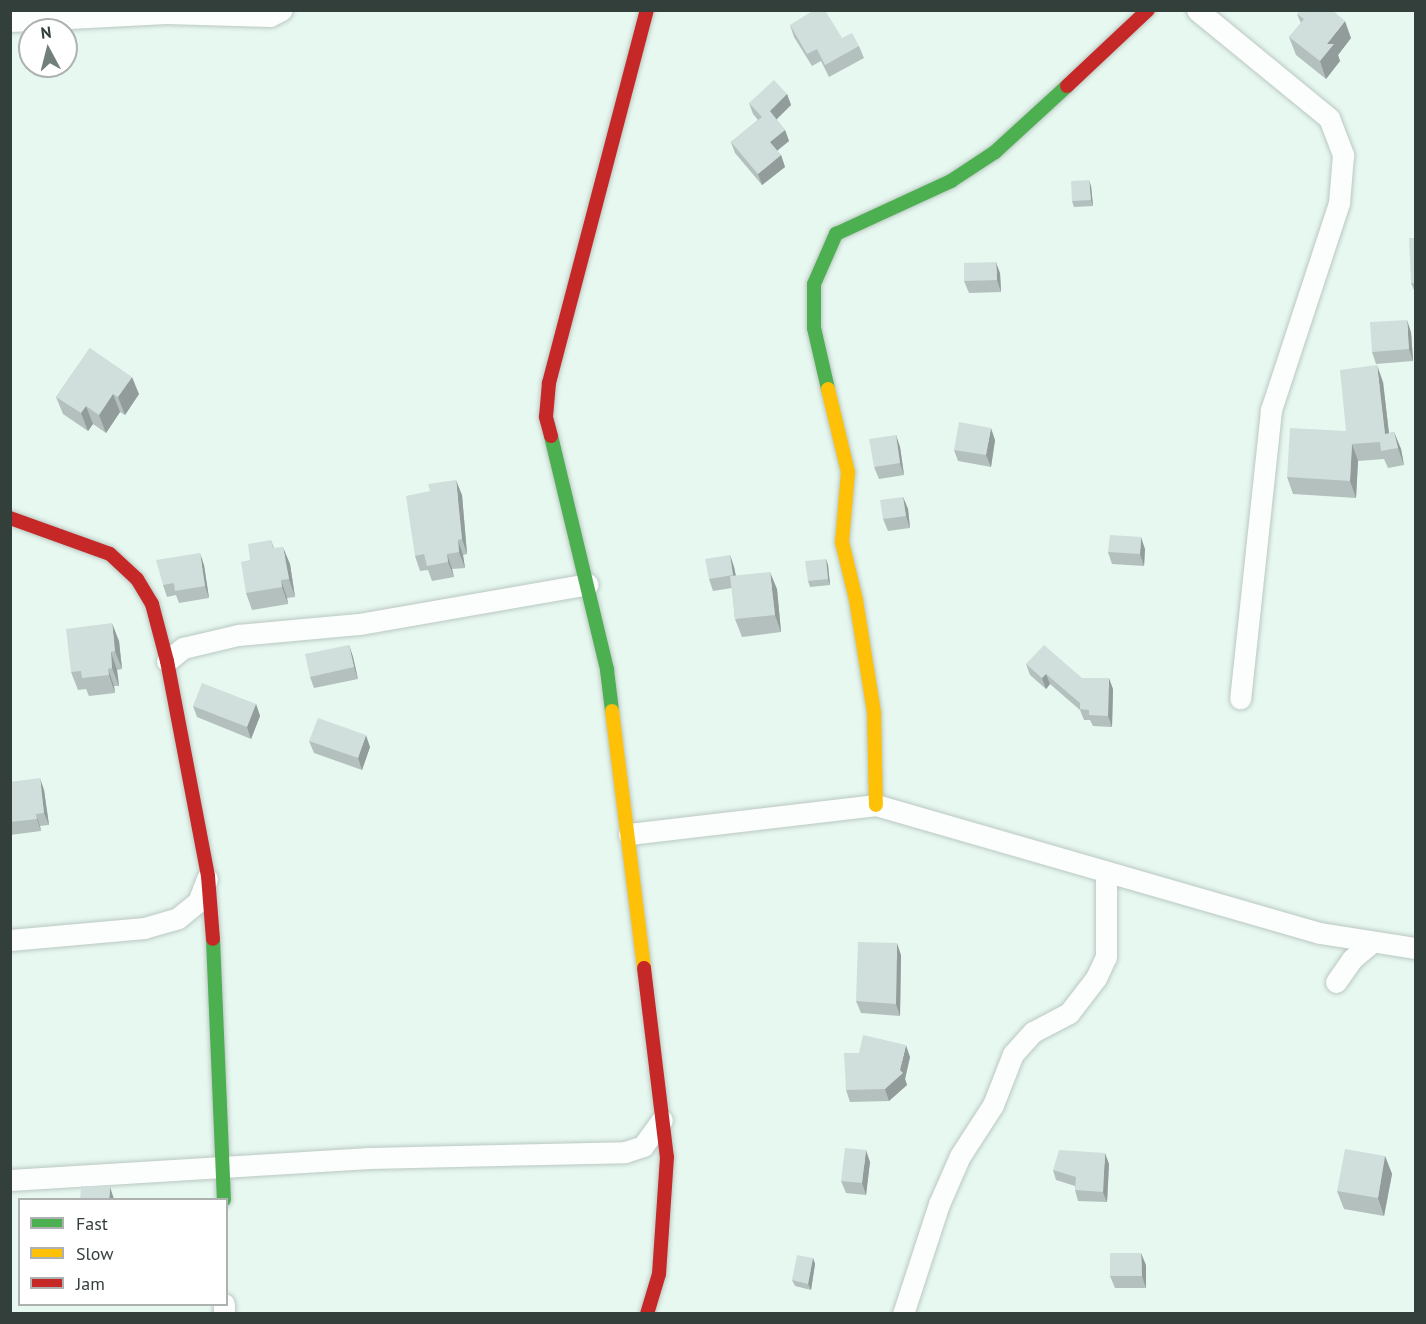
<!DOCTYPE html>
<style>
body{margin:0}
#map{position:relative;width:1426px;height:1324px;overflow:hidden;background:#e7f8f0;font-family:"PT Sans",sans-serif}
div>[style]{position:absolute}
.roads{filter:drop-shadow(0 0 2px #bac8c2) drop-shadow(0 0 2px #bac8c2)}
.street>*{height:21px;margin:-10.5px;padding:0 10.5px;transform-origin:10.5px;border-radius:10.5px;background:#fbfefd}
.fast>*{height:14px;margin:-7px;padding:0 7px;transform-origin:7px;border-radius:7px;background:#4caf50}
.slow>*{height:14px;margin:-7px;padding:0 7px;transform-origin:7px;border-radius:7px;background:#ffc107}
.jam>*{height:14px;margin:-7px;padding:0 7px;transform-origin:7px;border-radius:7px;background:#c62828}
.wall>*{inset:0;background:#b3c0bd}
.shaded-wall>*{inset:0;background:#929c9a}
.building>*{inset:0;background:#d0dfdc}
span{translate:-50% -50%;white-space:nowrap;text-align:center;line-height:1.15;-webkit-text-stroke:6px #fff;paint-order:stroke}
.frame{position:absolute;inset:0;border:12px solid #333f3a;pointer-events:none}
.legend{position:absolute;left:18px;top:1198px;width:210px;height:108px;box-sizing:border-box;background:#fff;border:2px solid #adb2b0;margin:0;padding:8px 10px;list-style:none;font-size:18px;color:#333f3a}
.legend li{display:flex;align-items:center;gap:12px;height:30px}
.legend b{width:30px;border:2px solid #adb2b0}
.north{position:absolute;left:18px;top:18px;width:60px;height:60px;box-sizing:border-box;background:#fff;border:2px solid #adb2b0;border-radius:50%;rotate:353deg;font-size:16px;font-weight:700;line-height:24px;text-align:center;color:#333f3a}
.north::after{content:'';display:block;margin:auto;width:21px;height:27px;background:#72807a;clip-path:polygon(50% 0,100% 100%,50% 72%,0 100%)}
</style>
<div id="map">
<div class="roads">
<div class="street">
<i style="left:1197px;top:10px;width:171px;rotate:39.3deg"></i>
<i style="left:1329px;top:118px;width:40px;rotate:69deg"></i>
<i style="left:1343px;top:155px;width:48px;rotate:94.8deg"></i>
<i style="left:1339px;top:203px;width:218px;rotate:108.2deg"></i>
<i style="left:1271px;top:410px;width:290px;rotate:96.1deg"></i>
<i style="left:10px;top:21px;width:156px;rotate:-2.9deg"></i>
<i style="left:166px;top:13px;width:104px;rotate:1.7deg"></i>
<i style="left:270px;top:16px;width:13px;rotate:-27deg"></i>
<i style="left:167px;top:661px;width:21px;rotate:-39deg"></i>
<i style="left:183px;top:648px;width:57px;rotate:-13.3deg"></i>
<i style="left:238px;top:635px;width:121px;rotate:-5.2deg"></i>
<i style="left:359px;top:624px;width:232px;rotate:-9.9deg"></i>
<i style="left:629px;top:834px;width:249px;rotate:-6.7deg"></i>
<i style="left:876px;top:805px;width:462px;rotate:16.1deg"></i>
<i style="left:1320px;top:933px;width:97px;rotate:8.9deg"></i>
<i style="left:10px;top:940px;width:135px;rotate:-5.1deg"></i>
<i style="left:144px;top:928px;width:35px;rotate:-16deg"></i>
<i style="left:178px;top:918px;width:26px;rotate:-39deg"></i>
<i style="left:198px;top:902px;width:25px;rotate:-69deg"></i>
<i style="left:1336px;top:982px;width:28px;rotate:-55deg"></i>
<i style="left:1352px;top:959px;width:26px;rotate:-40deg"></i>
<i style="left:10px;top:1180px;width:360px;rotate:-3.5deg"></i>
<i style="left:369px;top:1158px;width:256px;rotate:-1.3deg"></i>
<i style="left:625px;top:1152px;width:19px;rotate:-18deg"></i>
<i style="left:643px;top:1146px;width:32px;rotate:-54deg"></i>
<i style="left:224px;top:1314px;width:10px;rotate:-90deg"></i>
<i style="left:903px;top:1314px;width:116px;rotate:-71.9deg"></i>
<i style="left:939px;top:1204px;width:52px;rotate:-66.4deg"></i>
<i style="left:960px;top:1156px;width:61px;rotate:-57.1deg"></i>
<i style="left:993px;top:1105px;width:55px;rotate:-68.6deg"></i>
<i style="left:1013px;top:1054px;width:30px;rotate:-48deg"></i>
<i style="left:1033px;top:1032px;width:41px;rotate:-27.8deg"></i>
<i style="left:1069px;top:1013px;width:44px;rotate:-52.4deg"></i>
<i style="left:1096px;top:978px;width:23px;rotate:-65deg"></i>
<i style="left:1106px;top:957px;width:83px;rotate:-90deg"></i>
</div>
<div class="fast">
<i style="left:828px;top:389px;width:63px;rotate:-102.9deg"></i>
<i style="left:814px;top:328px;width:44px;rotate:-90deg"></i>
<i style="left:814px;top:284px;width:55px;rotate:-66.3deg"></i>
<i style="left:836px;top:234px;width:127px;rotate:-24.7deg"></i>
<i style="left:951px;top:181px;width:53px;rotate:-33.4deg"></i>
<i style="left:995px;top:152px;width:98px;rotate:-42.5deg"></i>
<i style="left:551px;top:436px;width:241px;rotate:76.5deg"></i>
<i style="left:607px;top:670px;width:41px;rotate:83deg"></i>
<i style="left:213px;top:939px;width:261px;rotate:87.6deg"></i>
</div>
<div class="slow">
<i style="left:828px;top:389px;width:85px;rotate:76.5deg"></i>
<i style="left:848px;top:472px;width:70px;rotate:94.9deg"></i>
<i style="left:842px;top:542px;width:60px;rotate:76.4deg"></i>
<i style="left:856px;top:600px;width:114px;rotate:80.9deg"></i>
<i style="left:874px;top:713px;width:92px;rotate:88.8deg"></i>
<i style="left:612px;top:711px;width:259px;rotate:82.9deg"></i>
</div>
<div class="jam">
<i style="left:1067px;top:86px;width:111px;rotate:-43.2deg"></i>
<i style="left:551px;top:436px;width:20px;rotate:-105deg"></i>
<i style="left:546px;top:417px;width:34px;rotate:-85deg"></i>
<i style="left:549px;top:383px;width:386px;rotate:-75.3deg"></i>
<i style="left:10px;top:518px;width:106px;rotate:19.8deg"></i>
<i style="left:110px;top:554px;width:37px;rotate:43deg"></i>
<i style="left:137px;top:579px;width:29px;rotate:59deg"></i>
<i style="left:152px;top:604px;width:59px;rotate:75.3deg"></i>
<i style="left:167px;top:661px;width:219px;rotate:79.2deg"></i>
<i style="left:208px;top:876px;width:63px;rotate:85.5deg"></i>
<i style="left:644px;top:968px;width:190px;rotate:83.1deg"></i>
<i style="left:667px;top:1157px;width:117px;rotate:93.9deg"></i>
<i style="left:659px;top:1274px;width:42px;rotate:106.7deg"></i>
</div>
</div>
<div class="wall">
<i style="clip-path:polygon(1297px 14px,1351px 38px,1338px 55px,1340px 61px,1326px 79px,1296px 55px,1289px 37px,1301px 23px)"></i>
<i style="clip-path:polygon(790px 25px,842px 38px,859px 46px,864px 58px,829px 77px,821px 61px,812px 66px,794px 37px)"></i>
<i style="clip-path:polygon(787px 94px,791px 105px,776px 119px,785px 130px,789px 141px,777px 151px,781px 155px,785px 167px,762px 185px,735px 153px,731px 142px,758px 120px,753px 114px,749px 103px)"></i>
<i style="clip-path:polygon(1091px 186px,1093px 206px,1074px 207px,1072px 201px)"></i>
<i style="clip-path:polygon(1416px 238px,1416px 295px,1411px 283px)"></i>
<i style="clip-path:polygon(1000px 273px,1001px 292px,969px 293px,964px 281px)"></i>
<i style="clip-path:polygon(1411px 332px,1413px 361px,1376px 364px,1372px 352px)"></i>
<i style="clip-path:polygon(90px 348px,139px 394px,125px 415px,120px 412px,106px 433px,93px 424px,88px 431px,63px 414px,56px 397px)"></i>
<i style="clip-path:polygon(1383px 382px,1389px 433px,1394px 432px,1401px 449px,1404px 465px,1388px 468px,1384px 459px,1358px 461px,1356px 498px,1293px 494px,1287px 477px,1346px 431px)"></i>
<i style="clip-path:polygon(896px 435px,900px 447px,904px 475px,879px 479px,874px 467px)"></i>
<i style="clip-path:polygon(995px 440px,991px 467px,958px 461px,954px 450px)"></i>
<i style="clip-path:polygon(462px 495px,467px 554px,463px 555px,465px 568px,452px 569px,454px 577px,432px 581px,428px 570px,420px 571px,415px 556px)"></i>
<i style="clip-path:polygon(903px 497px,908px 509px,910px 528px,888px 531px,883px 519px)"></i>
<i style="clip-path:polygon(271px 540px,274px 548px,290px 564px,295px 597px,287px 598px,288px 604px,252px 610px,246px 593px,250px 560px)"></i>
<i style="clip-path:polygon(1145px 549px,1144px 566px,1112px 564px,1108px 552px)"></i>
<i style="clip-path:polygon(730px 555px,734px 567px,736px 576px,777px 589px,781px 632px,742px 637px,735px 619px,732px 588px,713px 591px,709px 579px)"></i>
<i style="clip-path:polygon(826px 559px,828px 565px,830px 585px,810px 587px,808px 581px)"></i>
<i style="clip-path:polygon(204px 565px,209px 598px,179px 603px,176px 595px,167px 597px,163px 585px)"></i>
<i style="clip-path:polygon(119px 641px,122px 669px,117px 670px,119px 686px,114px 686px,115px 693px,89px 696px,86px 689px,78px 690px,71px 672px)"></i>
<i style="clip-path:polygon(349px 645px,353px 657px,358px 679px,314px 688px,310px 677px)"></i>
<i style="clip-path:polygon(1026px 664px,1082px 678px,1113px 689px,1112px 727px,1093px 726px,1090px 720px,1084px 720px,1080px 710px,1050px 684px,1046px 689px,1030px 675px)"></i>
<i style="clip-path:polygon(256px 704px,260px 716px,251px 739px,197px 717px,193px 706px)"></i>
<i style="clip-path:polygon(309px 741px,370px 747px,362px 770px,314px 753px)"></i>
<i style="clip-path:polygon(10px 782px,44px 790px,49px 825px,40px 826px,41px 831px,10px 835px)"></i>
<i style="clip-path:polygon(901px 955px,900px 1016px,861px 1013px,856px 1001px)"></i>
<i style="clip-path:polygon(910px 1057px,905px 1079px,907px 1085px,889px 1101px,850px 1102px,846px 1090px)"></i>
<i style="clip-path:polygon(1385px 1156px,1392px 1174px,1384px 1216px,1344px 1209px,1337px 1191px)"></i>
<i style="clip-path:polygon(870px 1162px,866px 1195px,846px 1193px,841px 1181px)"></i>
<i style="clip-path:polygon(1109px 1164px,1107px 1202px,1078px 1201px,1075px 1190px,1075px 1186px,1056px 1180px,1053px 1170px)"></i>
<i style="clip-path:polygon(813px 1258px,815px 1264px,811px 1290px,795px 1286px,792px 1280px)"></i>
<i style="clip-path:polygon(1146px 1265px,1146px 1288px,1115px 1288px,1110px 1276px)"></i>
</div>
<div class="shaded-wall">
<i style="clip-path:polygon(1345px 21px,1351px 38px,1338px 55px,1340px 61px,1326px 79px,1320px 61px,1327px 44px)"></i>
<i style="clip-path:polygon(787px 94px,791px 105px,774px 122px,770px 111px)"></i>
<i style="clip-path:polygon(785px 130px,789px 141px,774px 153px,770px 142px)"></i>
<i style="clip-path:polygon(781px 155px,785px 167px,762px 185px,758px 174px)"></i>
<i style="clip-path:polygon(1089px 180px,1091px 186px,1093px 206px,1091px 200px)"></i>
<i style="clip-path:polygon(996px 262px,1000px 273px,1001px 292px,997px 280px)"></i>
<i style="clip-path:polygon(1407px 320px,1411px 332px,1413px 361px,1409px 349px)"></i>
<i style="clip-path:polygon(1377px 365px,1383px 382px,1391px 451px,1385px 434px)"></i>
<i style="clip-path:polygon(132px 377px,139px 394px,125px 415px,118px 397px)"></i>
<i style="clip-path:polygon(113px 394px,120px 412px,106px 433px,99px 415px)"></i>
<i style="clip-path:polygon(86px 406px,93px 424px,88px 431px,81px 413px)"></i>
<i style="clip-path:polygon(991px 428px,995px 440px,991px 467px,986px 455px)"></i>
<i style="clip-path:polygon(1394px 432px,1401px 449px,1404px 465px,1398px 448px)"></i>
<i style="clip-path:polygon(896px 435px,900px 447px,904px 475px,900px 463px)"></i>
<i style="clip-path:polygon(1352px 444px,1358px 461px,1356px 498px,1350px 481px)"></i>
<i style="clip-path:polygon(456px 480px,462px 495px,467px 554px,462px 539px)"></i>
<i style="clip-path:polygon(903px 497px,908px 509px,910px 528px,906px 516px)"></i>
<i style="clip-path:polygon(1141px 537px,1145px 549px,1144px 566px,1140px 554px)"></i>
<i style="clip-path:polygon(458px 540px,463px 555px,465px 568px,459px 552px)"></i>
<i style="clip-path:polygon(283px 547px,290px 564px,295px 597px,289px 579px)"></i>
<i style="clip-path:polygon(200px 553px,204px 565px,209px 598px,205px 586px)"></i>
<i style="clip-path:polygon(447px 554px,452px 569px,454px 577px,448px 562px)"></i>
<i style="clip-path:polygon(730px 555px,734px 567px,738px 587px,733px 575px)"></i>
<i style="clip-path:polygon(826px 559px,828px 565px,830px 585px,828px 579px)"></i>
<i style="clip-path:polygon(770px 572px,777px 589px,781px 632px,775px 615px)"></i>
<i style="clip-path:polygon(281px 580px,287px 598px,288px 604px,282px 587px)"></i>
<i style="clip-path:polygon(112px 623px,119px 641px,122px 669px,115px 651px)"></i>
<i style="clip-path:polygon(349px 645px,353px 657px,358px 679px,354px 667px)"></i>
<i style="clip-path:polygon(111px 652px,117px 670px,119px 686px,112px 668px)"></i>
<i style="clip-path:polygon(108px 669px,114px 686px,115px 693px,109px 675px)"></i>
<i style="clip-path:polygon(1046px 674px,1050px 684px,1046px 689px,1042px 678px)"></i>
<i style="clip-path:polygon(1109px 678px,1113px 689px,1112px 727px,1108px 716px)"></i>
<i style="clip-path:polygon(256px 704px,260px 716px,251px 739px,247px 727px)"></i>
<i style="clip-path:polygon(366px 735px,370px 747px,362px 770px,358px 758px)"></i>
<i style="clip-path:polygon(40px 778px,44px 790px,49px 825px,44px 813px)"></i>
<i style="clip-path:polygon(36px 814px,40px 826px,41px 831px,37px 819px)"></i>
<i style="clip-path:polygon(897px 943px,901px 955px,900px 1016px,896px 1004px)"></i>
<i style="clip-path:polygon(906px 1045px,910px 1057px,905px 1079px,907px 1085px,889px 1101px,885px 1089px,900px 1070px)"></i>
<i style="clip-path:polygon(866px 1150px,870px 1162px,866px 1195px,862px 1183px)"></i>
<i style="clip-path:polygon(1105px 1153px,1109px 1164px,1107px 1202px,1103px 1192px)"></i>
<i style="clip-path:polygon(1385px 1156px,1392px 1174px,1384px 1216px,1378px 1198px)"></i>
<i style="clip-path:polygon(110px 1187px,114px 1199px,114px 1200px,109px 1200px)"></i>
<i style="clip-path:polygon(1141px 1253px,1146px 1265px,1146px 1288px,1142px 1276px)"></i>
<i style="clip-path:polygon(813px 1258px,815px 1264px,811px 1290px,808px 1284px)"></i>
</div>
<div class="building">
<i style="clip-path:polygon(814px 10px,825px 10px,842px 38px,852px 33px,859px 46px,825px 65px,817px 49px,807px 54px,790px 25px)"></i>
<i style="clip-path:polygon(1300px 10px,1332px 10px,1345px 21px,1327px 44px,1334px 44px,1320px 61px,1289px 37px,1304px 19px,1297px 14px)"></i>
<i style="clip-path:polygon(774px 80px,787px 94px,770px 111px,785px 130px,770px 142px,781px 155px,758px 174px,731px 142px,762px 117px,749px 103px)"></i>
<i style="clip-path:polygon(1089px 180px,1091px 200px,1072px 201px,1071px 181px)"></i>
<i style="clip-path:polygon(1409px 238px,1416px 238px,1416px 283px,1411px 283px)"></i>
<i style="clip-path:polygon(996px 262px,997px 280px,964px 281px,964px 263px)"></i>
<i style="clip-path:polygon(1407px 320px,1409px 349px,1372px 352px,1370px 322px)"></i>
<i style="clip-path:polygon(90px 348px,132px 377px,118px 397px,113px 394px,99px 415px,86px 406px,81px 413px,56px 397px)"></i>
<i style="clip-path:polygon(1377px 365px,1385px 434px,1394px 432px,1398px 448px,1381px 451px,1380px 442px,1352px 444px,1350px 481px,1287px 477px,1290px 428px,1346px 431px,1340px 370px)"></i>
<i style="clip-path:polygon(959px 422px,991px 428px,986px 455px,954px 450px)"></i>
<i style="clip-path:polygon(896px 435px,900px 463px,874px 467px,869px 439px)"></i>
<i style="clip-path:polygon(456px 480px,462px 539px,458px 540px,459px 552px,447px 554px,448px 562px,427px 566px,424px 554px,415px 556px,406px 496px,430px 491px,428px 484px)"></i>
<i style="clip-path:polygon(903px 497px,906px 516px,883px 519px,880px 500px)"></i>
<i style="clip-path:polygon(1110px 535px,1141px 537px,1140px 554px,1108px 552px)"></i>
<i style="clip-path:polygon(271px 540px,273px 548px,283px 547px,289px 579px,281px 580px,282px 587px,246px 593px,241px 562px,250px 560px,248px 544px)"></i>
<i style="clip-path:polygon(200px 553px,205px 586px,175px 591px,174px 583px,163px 585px,156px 560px)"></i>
<i style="clip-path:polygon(730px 555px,733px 575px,709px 579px,705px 559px)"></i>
<i style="clip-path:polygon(826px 559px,828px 579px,808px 581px,805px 561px)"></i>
<i style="clip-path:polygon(770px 572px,775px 615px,735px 619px,730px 576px)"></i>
<i style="clip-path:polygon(112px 623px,115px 651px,111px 652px,112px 668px,108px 669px,109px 675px,82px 678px,81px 671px,71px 672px,66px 629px)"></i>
<i style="clip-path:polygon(349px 645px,354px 667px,310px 677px,305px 654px)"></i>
<i style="clip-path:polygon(1044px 645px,1082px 678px,1109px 678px,1108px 716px,1089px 715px,1089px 710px,1080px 709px,1080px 703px,1046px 674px,1042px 678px,1026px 664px)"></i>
<i style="clip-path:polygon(202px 683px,256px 704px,247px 727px,193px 706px)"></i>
<i style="clip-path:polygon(318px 718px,366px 735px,358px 758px,309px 741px)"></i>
<i style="clip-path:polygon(40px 778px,44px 813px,36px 814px,37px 819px,10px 822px,10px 782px)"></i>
<i style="clip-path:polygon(858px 942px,897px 943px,896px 1004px,856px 1001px)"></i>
<i style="clip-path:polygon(863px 1035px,906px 1045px,900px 1070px,903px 1073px,885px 1089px,846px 1090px,844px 1053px,859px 1053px)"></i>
<i style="clip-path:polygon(845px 1148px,866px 1150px,862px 1183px,841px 1181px)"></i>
<i style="clip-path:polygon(1345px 1149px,1385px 1156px,1378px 1198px,1337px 1191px)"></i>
<i style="clip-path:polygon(1059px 1150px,1105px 1153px,1103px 1192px,1075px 1190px,1076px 1177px,1053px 1170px)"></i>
<i style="clip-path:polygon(81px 1186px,110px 1187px,109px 1200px,80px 1200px)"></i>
<i style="clip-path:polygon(1110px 1253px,1141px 1253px,1142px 1276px,1110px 1276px)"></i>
<i style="clip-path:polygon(797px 1255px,813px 1258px,808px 1284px,792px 1280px)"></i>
</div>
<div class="frame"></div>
<ul class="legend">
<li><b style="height:8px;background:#4caf50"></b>Fast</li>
<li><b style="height:8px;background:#ffc107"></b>Slow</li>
<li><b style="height:8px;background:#c62828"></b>Jam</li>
</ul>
<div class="north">N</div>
</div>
